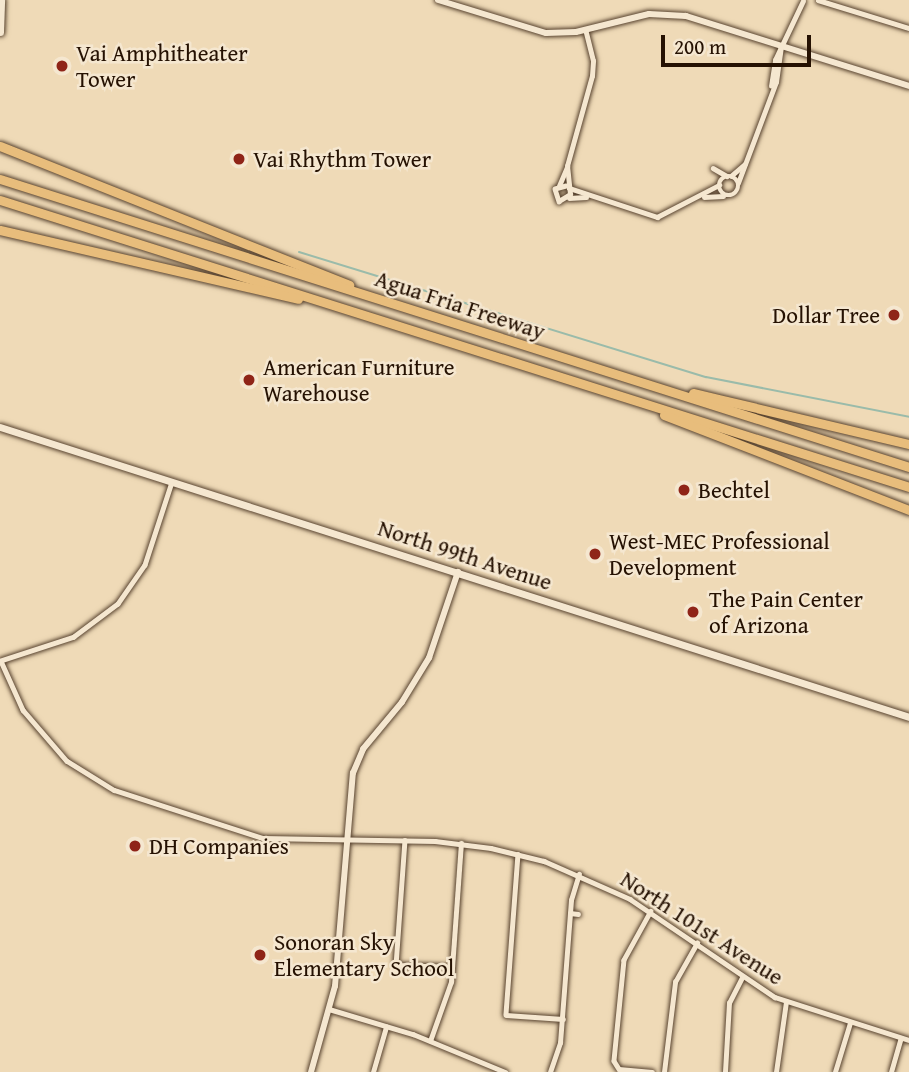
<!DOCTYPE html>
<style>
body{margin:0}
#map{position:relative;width:909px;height:1072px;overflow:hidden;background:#efdab7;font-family:"Gentium Book Plus",serif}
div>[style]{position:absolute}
.stream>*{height:2px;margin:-1px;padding:0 1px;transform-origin:1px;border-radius:1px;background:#9abbaa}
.roads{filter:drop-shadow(0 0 2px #58432f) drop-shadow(0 0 2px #58432f)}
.minor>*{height:4.5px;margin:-2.25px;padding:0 2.25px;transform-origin:2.25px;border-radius:2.25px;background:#f5e7d0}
.minor>.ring{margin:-2.25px;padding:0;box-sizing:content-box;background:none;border:4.5px solid #f5e7d0;border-radius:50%}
.tertiary>*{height:6px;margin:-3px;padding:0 3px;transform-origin:3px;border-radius:3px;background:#f5e7d0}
.secondary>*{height:7px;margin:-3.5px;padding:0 3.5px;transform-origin:3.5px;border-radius:3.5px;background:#f5e7d0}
.motorway>*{height:9px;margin:-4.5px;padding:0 4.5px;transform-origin:4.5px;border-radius:4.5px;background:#e8bd7c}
.dots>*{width:19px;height:19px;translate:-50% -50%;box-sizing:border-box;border:4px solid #f5e7d0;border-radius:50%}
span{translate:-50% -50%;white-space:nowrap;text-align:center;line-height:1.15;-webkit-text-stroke:5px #f5e7d0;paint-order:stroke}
.poi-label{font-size:23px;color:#251102}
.left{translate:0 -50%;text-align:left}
.right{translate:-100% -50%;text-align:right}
.street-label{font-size:23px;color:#251102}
.scale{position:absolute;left:661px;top:35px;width:150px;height:32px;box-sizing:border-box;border:4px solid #251102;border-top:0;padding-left:9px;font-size:21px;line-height:24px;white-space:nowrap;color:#251102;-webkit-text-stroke:5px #f5e7d0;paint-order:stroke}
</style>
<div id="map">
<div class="stream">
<i style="left:299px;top:252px;width:426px;rotate:17.1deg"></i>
<i style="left:706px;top:377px;width:207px;rotate:11.1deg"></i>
</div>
<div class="roads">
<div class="minor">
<i style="left:818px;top:0;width:95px;rotate:17.1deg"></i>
<i style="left:771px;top:86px;width:26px;rotate:-81deg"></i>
<i style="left:775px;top:60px;width:65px;rotate:-64.6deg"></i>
<i style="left:713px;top:168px;width:16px;rotate:30deg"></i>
<i style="left:731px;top:176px;width:18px;rotate:-41deg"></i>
<i class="ring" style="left:719px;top:176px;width:15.5px;height:15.5px"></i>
<i style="left:738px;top:183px;width:108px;rotate:-69.4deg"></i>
<i style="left:776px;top:82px;width:36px;rotate:-82deg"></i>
<i style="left:559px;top:186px;width:21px;rotate:-67deg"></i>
<i style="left:566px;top:186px;width:11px;rotate:165deg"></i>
<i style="left:555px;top:189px;width:13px;rotate:72deg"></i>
<i style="left:559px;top:201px;width:13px;rotate:-32deg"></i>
<i style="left:570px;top:194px;width:28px;rotate:-96deg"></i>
<i style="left:567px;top:166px;width:93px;rotate:-74.5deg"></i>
<i style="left:592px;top:76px;width:15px;rotate:-86deg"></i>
<i style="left:593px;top:61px;width:32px;rotate:-104deg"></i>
<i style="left:569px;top:188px;width:93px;rotate:18.2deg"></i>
<i style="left:657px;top:217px;width:70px;rotate:-27.3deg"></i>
<i style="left:704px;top:197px;width:19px;rotate:-3deg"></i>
<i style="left:569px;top:198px;width:17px;rotate:-3deg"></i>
<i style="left:172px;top:482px;width:87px;rotate:108deg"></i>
<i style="left:145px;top:565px;width:47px;rotate:124.7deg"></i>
<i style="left:118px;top:604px;width:55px;rotate:143.1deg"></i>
<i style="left:74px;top:637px;width:77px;rotate:161.8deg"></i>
<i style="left:1px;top:661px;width:54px;rotate:65.8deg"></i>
<i style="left:23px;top:710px;width:67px;rotate:49.2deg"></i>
<i style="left:67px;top:761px;width:55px;rotate:31.7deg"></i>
<i style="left:114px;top:790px;width:157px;rotate:17.9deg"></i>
<i style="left:263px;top:838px;width:172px;rotate:1deg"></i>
<i style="left:435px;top:841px;width:56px;rotate:7.1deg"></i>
<i style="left:491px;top:848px;width:55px;rotate:13.8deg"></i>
<i style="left:544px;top:861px;width:94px;rotate:23.8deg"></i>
<i style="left:630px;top:899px;width:175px;rotate:34.1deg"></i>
<i style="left:775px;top:997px;width:141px;rotate:17.8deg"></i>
<i style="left:405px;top:840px;width:125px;rotate:94.1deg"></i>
<i style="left:396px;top:965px;width:56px;rotate:2deg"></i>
<i style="left:518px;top:854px;width:161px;rotate:94.3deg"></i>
<i style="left:506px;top:1015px;width:57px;rotate:4deg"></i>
<i style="left:651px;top:911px;width:56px;rotate:118.9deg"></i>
<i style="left:624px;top:960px;width:101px;rotate:95.7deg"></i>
<i style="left:614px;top:1061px;width:9px;rotate:58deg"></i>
<i style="left:619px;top:1069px;width:33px;rotate:5deg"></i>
<i style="left:570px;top:913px;width:8px;rotate:7deg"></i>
<i style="left:329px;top:1009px;width:88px;rotate:16.6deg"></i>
<i style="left:413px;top:1034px;width:100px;rotate:22.4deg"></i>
<i style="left:430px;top:1041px;width:63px;rotate:-70.4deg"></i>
<i style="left:451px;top:982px;width:139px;rotate:-85.9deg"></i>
<i style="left:373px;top:1072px;width:47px;rotate:-73.9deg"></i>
<i style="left:550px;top:1072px;width:31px;rotate:-71deg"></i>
<i style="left:560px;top:1043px;width:143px;rotate:-85.6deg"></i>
<i style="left:571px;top:900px;width:27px;rotate:-73deg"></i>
<i style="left:664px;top:1072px;width:91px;rotate:-83deg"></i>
<i style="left:675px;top:982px;width:45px;rotate:-60.6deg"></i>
<i style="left:725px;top:1072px;width:69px;rotate:-86.7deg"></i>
<i style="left:729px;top:1003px;width:29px;rotate:-63deg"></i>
<i style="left:776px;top:1072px;width:71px;rotate:-81.9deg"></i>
<i style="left:835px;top:1072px;width:51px;rotate:-73deg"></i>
<i style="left:891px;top:1072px;width:35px;rotate:-74deg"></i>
</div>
<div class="tertiary">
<i style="left:438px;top:0;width:113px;rotate:17deg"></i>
<i style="left:546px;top:33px;width:30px;rotate:-2deg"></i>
<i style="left:576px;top:32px;width:75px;rotate:-13.9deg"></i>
<i style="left:649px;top:14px;width:37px;rotate:3deg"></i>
<i style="left:686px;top:16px;width:234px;rotate:17.4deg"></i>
<i style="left:311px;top:1072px;width:89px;rotate:-74.4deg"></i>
<i style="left:335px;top:986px;width:214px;rotate:-85.2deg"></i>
<i style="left:353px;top:773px;width:26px;rotate:-67deg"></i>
<i style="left:363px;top:749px;width:61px;rotate:-50.3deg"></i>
<i style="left:402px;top:702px;width:52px;rotate:-58.5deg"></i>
<i style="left:429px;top:658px;width:91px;rotate:-71.4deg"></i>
</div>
<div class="secondary">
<i style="left:0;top:32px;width:32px;rotate:-88deg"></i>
<i style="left:0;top:427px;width:954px;rotate:17.69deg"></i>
</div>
<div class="motorway">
<i style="left:0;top:146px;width:376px;rotate:21.7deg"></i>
<i style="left:0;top:179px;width:954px;rotate:17.58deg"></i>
<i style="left:0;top:200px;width:953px;rotate:17.52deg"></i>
<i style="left:0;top:230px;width:306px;rotate:13deg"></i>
<i style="left:693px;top:393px;width:222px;rotate:13.3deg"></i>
<i style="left:664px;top:415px;width:263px;rotate:21.2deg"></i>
</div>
</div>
<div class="dots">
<i style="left:62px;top:66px;background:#8f2418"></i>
<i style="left:239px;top:159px;background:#8f2418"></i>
<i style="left:894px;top:315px;background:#8f2418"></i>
<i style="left:249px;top:380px;background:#8f2418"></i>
<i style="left:684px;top:490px;background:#8f2418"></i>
<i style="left:595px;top:554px;background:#8f2418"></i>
<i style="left:693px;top:612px;background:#8f2418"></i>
<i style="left:135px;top:846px;background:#8f2418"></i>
<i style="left:260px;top:955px;background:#8f2418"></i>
</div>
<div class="poi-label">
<span class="left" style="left:76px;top:66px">Vai Amphitheater<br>Tower</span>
<span class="left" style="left:253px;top:159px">Vai Rhythm Tower</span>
<span class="right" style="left:880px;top:315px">Dollar Tree</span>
<span class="left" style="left:263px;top:380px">American Furniture<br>Warehouse</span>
<span class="left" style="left:698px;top:490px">Bechtel</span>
<span class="left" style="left:609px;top:554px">West-MEC Professional<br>Development</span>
<span class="left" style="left:709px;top:612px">The Pain Center<br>of Arizona</span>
<span class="left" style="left:149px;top:846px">DH Companies</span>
<span class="left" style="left:274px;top:955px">Sonoran Sky<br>Elementary School</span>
</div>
<div class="street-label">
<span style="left:460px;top:305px;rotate:18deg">Agua Fria Freeway</span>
<span style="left:465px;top:555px;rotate:18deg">North 99th Avenue</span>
<span style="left:702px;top:928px;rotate:33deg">North 101st Avenue</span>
</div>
<div class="scale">200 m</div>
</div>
